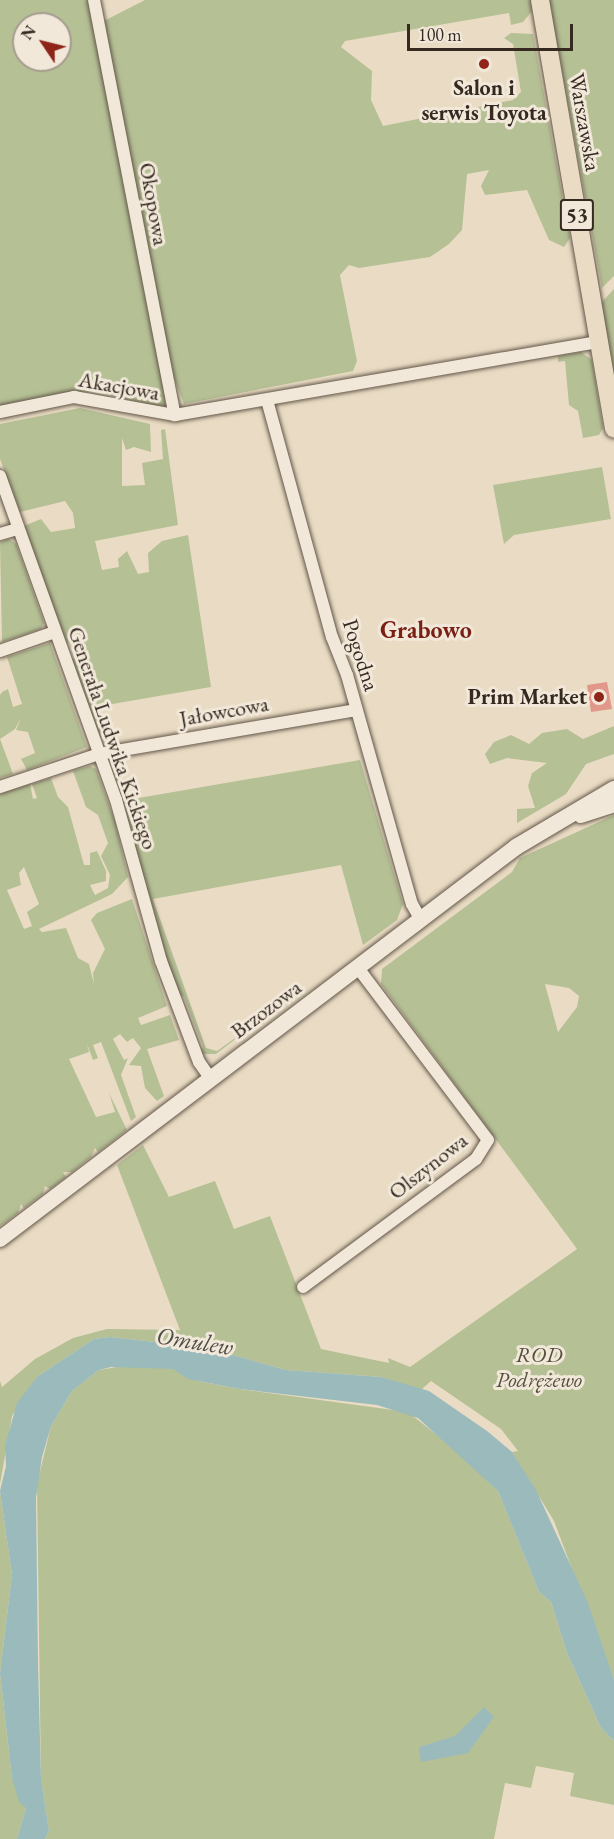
<!DOCTYPE html>
<meta charset="utf-8">
<style>
body{margin:0}
#map{position:relative;width:614px;height:1839px;overflow:hidden;background:#eadcc4;font-family:"EB Garamond",serif}
div>[style]{position:absolute}
.green>*{inset:0;background:#b5c095}
.water>*{inset:0;background:#9ababc}
.building>*{inset:0;background:#e1988a}
.roads{filter:drop-shadow(0 0 2px #625649) drop-shadow(0 0 2px #625649)}
.minor>*{height:12px;margin:-6px;padding:0 6px;transform-origin:6px;border-radius:6px;background:#f1e8d9}
.secondary>*{height:16px;margin:-8px;padding:0 8px;transform-origin:8px;border-radius:8px;background:#f1e8d9}
.primary>*{height:18px;margin:-9px;padding:0 9px;transform-origin:9px;border-radius:9px;background:#eadcc4}
.dots>*{width:16px;height:16px;translate:-50% -50%;box-sizing:border-box;border:3px solid #f1e8d9;border-radius:50%}
span{translate:-50% -50%;white-space:nowrap;text-align:center;line-height:1.15;-webkit-text-stroke:6px #f1e8d9;paint-order:stroke}
.shield-label span{padding:2px 4px;background:#f1e8d9;border:2px solid;border-radius:4px;-webkit-text-stroke-width:0}
.shield-label{font-size:21px;color:#352920;font-weight:700}
.poi-label{font-size:22px;color:#352920;font-weight:700}
.right{translate:-100% -50%;text-align:right}
.street-label{font-size:22px;color:#352920}
.park-label{font-size:22px;color:#554f3d;font-style:italic}
.neighbourhood-label{font-size:24px;color:#7a1f14;font-weight:700}
.water-label{font-size:24px;color:#4e4d47;font-style:italic}
.north{position:absolute;left:12px;top:12px;width:60px;height:60px;box-sizing:border-box;background:#f1e8d9;border:2px solid #a69c8f;border-radius:50%;rotate:305deg;font-size:16px;font-weight:700;line-height:24px;text-align:center;color:#352920}
.north::after{content:'';display:block;margin:auto;width:21px;height:27px;background:#8f2418;clip-path:polygon(50% 0,100% 100%,50% 72%,0 100%)}
.scale{position:absolute;left:407px;top:24px;width:166px;height:27px;box-sizing:border-box;border:3px solid #352920;border-top:0;padding-left:8px;font-size:18px;line-height:21px;white-space:nowrap;color:#352920;-webkit-text-stroke:4px #f1e8d9;paint-order:stroke}
</style>
<div id="map">
<div class="green">
<i style="clip-path:polygon(evenodd,0 0,88px 0,94px 26px,145px 0,531px 0,533px 10px,523px 22px,511px 25px,509px 13px,345px 41px,341px 47px,372px 71px,371px 100px,383px 126px,513px 100px,521px 92px,513px 44px,504px 38px,511px 33px,533px 34px,570px 238px,564px 247px,549px 240px,527px 190px,485px 195px,481px 186px,489px 170px,467px 174px,462px 230px,449px 244px,430px 257px,359px 268px,349px 265px,340px 275px,357px 361px,353px 371px,184px 404px,171px 370px,164px 409px,94px 391px,0 409px,0 0,24px 24px,60px 24px,60px 60px,24px 60px,24px 24px)"></i>
<i style="clip-path:polygon(549px 0,614px 0,614px 276px,602px 288px)"></i>
<i style="clip-path:polygon(614px 289px,614px 386px,601px 303px)"></i>
<i style="clip-path:polygon(581px 352px,592px 360px,603px 428px,599px 435px,583px 438px,578px 411px,569px 405px,565px 361px,558px 362px,558px 356px)"></i>
<i style="clip-path:polygon(80px 408px,150px 424px,151px 452px,134px 447px,126px 450px,122px 438px,122px 486px,145px 485px,142px 463px,163px 459px,161px 430px,165px 429px,178px 525px,95px 541px,102px 570px,119px 567px,118px 559px,127px 551px,138px 574px,149px 572px,148px 553px,162px 541px,188px 535px,211px 687px,95px 707px,107px 740px,114px 745px,99px 737px,71px 662px,77px 655px,72px 643px,65px 642px,24px 526px,41px 519px,51px 532px,75px 528px,73px 513px,65px 501px,20px 512px,0 459px,0 424px)"></i>
<i style="clip-path:polygon(602px 467px,611px 519px,514px 535px,504px 544px,493px 485px)"></i>
<i style="clip-path:polygon(9px 539px,16px 544px,44px 623px,41px 629px,2px 642px,0 542px)"></i>
<i style="clip-path:polygon(50px 643px,87px 747px,27px 770px,21px 759px,35px 753px,28px 732px,16px 730px,21px 718px,15px 729px,0 739px,13px 774px,0 778px,0 695px,2px 692px,8px 689px,13px 707px,22px 704px,7px 657px)"></i>
<i style="clip-path:polygon(614px 726px,614px 754px,586px 764px,566px 794px,517px 823px,517px 809px,535px 808px,528px 786px,532px 773px,547px 763px,507px 758px,490px 764px,485px 754px,494px 742px,511px 735px,529px 744px,542px 733px,567px 729px,583px 739px)"></i>
<i style="clip-path:polygon(360px 760px,403px 904px,397px 920px,363px 945px,341px 865px,153px 899px,206px 1048px,217px 1051px,266px 1016px,216px 1054px,201px 1054px,203px 1047px,184px 997px,178px 993px,155px 927px,110px 771px,115px 763px,127px 800px)"></i>
<i style="clip-path:polygon(evenodd,90px 766px,96px 769px,115px 822px,128px 877px,112px 894px,39px 929px,42px 932px,66px 928px,78px 958px,89px 964px,94px 984px,93px 973px,105px 949px,91px 920px,97px 913px,132px 899px,167px 1006px,138px 1018px,141px 1025px,170px 1015px,179px 1040px,147px 1049px,164px 1096px,157px 1101px,145px 1088px,141px 1066px,129px 1065px,141px 1048px,133px 1038px,127px 1042px,120px 1034px,113px 1039px,124px 1060px,128px 1058px,121px 1075px,136px 1117px,131px 1121px,101px 1042px,93px 1045px,98px 1058px,93px 1060px,87px 1044px,89px 1052px,69px 1059px,96px 1117px,115px 1112px,109px 1093px,127px 1130px,98px 1152px,95px 1148px,91px 1157px,72px 1172px,63px 1172px,66px 1177px,50px 1189px,45px 1186px,43px 1194px,24px 1208px,21px 1204px,18px 1213px,0 1226px,0 794px,30px 784px,33px 799px,37px 798px,32px 784px,51px 778px,58px 797px,68px 807px,84px 865px,90px 865px,90px 853px,97px 851px,106px 871px,106px 881px,90px 885px,95px 895px,108px 888px,110px 875px,101px 856px,108px 843px,98px 815px,86px 807px,73px 771px,90px 766px,24px 867px,39px 904px,27px 912px,32px 926px,24px 929px,7px 890px,21px 885px,19px 873px,24px 867px)"></i>
<i style="clip-path:polygon(evenodd,614px 815px,614px 1680px,554px 1521px,512px 1452px,518px 1451px,501px 1429px,431px 1381px,421px 1390px,381px 1377px,286px 1370px,208px 1348px,110px 1337px,94px 1339px,38px 1376px,12px 1416px,0 1484px,0 1381px,2px 1387px,35px 1359px,73px 1338px,107px 1329px,180px 1330px,117px 1165px,143px 1145px,169px 1197px,215px 1181px,234px 1229px,270px 1216px,321px 1349px,389px 1363px,388px 1358px,410px 1367px,577px 1249px,381px 984px,382px 969px,512px 872px,520px 858px,614px 815px,545px 984px,569px 988px,579px 996px,577px 1007px,558px 1032px,545px 984px)"></i>
<i style="clip-path:polygon(129px 1365px,173px 1369px,198px 1381px,240px 1389px,408px 1412px,473px 1464px,498px 1491px,539px 1592px,551px 1602px,567px 1653px,601px 1728px,614px 1741px,614px 1805px,570px 1796px,574px 1773px,536px 1766px,531px 1788px,505px 1783px,494px 1839px,45px 1839px,49px 1831px,41px 1780px,37px 1484px,51px 1426px,72px 1391px,99px 1370px)"></i>
<i style="clip-path:polygon(0 1491px,12px 1575px,0 1673px,12px 1778px,26px 1808px,17px 1839px,0 1839px)"></i>
</div>
<div class="water">
<i style="clip-path:polygon(110px 1337px,208px 1348px,286px 1370px,381px 1377px,429px 1391px,487px 1431px,512px 1452px,536px 1490px,588px 1603px,614px 1680px,614px 1741px,601px 1728px,567px 1653px,551px 1602px,539px 1592px,498px 1491px,418px 1418px,377px 1405px,240px 1389px,188px 1379px,173px 1369px,111px 1367px,99px 1370px,72px 1391px,51px 1426px,42px 1457px,36px 1498px,38px 1663px,41px 1779px,49px 1831px,45px 1839px,17px 1839px,26px 1808px,19px 1802px,12px 1778px,0 1673px,12px 1575px,0 1491px,6px 1466px,5px 1446px,17px 1403px,38px 1376px,94px 1339px)"></i>
<i style="clip-path:polygon(484px 1707px,494px 1717px,468px 1753px,421px 1762px,419px 1747px,455px 1736px)"></i>
</div>
<div class="building">
<i style="clip-path:polygon(607px 682px,612px 709px,591px 712px,587px 685px)"></i>
</div>
<div class="roads">
<div class="minor">
<i style="left:94px;top:0;width:423px;rotate:79deg"></i>
<i style="left:267px;top:400px;width:246px;rotate:74.7deg"></i>
<i style="left:332px;top:637px;width:41px;rotate:68.5deg"></i>
<i style="left:347px;top:675px;width:238px;rotate:74.2deg"></i>
<i style="left:412px;top:904px;width:18px;rotate:61deg"></i>
<i style="left:0;top:412px;width:76px;rotate:-11.5deg"></i>
<i style="left:74px;top:397px;width:103px;rotate:10.1deg"></i>
<i style="left:175px;top:415px;width:429px;rotate:-9.8deg"></i>
<i style="left:0;top:476px;width:344px;rotate:70.3deg"></i>
<i style="left:116px;top:800px;width:167px;rotate:74.4deg"></i>
<i style="left:161px;top:961px;width:108px;rotate:69.4deg"></i>
<i style="left:199px;top:1062px;width:21px;rotate:55deg"></i>
<i style="left:0;top:534px;width:19px;rotate:-16deg"></i>
<i style="left:0;top:651px;width:58px;rotate:-19.1deg"></i>
<i style="left:0;top:787px;width:104px;rotate:-18.4deg"></i>
<i style="left:99px;top:754px;width:261px;rotate:-9.7deg"></i>
<i style="left:303px;top:1287px;width:215px;rotate:-36.5deg"></i>
<i style="left:476px;top:1159px;width:22px;rotate:-58deg"></i>
<i style="left:488px;top:1140px;width:216px;rotate:-127.1deg"></i>
</div>
<div class="secondary">
<i style="left:581px;top:815px;width:35px;rotate:-18deg"></i>
<i style="left:0;top:1239px;width:648px;rotate:-37.22deg"></i>
<i style="left:516px;top:847px;width:114px;rotate:-30.6deg"></i>
</div>
<div class="primary">
<i style="left:540px;top:0;width:435px;rotate:80.2deg"></i>
</div>
</div>
<div class="dots">
<i style="left:484px;top:64px;background:#8f2418"></i>
<i style="left:599px;top:697px;background:#8f2418"></i>
</div>
<div class="shield-label">
<span style="left:577px;top:215px">53</span>
</div>
<div class="poi-label">
<span style="left:484px;top:100px">Salon i<br>serwis Toyota</span>
<span class="right" style="left:587px;top:697px">Prim Market</span>
</div>
<div class="street-label">
<span style="left:585px;top:122px;rotate:80deg">Warszawska</span>
<span style="left:154px;top:204px;rotate:80deg">Okopowa</span>
<span style="left:119px;top:386px;rotate:10deg">Akacjowa</span>
<span style="left:361px;top:655px;rotate:72deg">Pogodna</span>
<span style="left:224px;top:711px;rotate:-10deg">Jałowcowa</span>
<span style="left:113px;top:738px;rotate:71deg">Generała Ludwika Kickiego</span>
<span style="left:266px;top:1009px;rotate:-37deg">Brzozowa</span>
<span style="left:428px;top:1166px;rotate:-38deg">Olszynowa</span>
</div>
<div class="park-label">
<span style="left:539px;top:1367px">ROD<br>Podrężewo</span>
</div>
<div class="neighbourhood-label">
<span style="left:426px;top:630px">Grabowo</span>
</div>
<div class="water-label">
<span style="left:195px;top:1341px;rotate:9deg">Omulew</span>
</div>
<div class="north">N</div>
<div class="scale">100 m</div>
</div>
